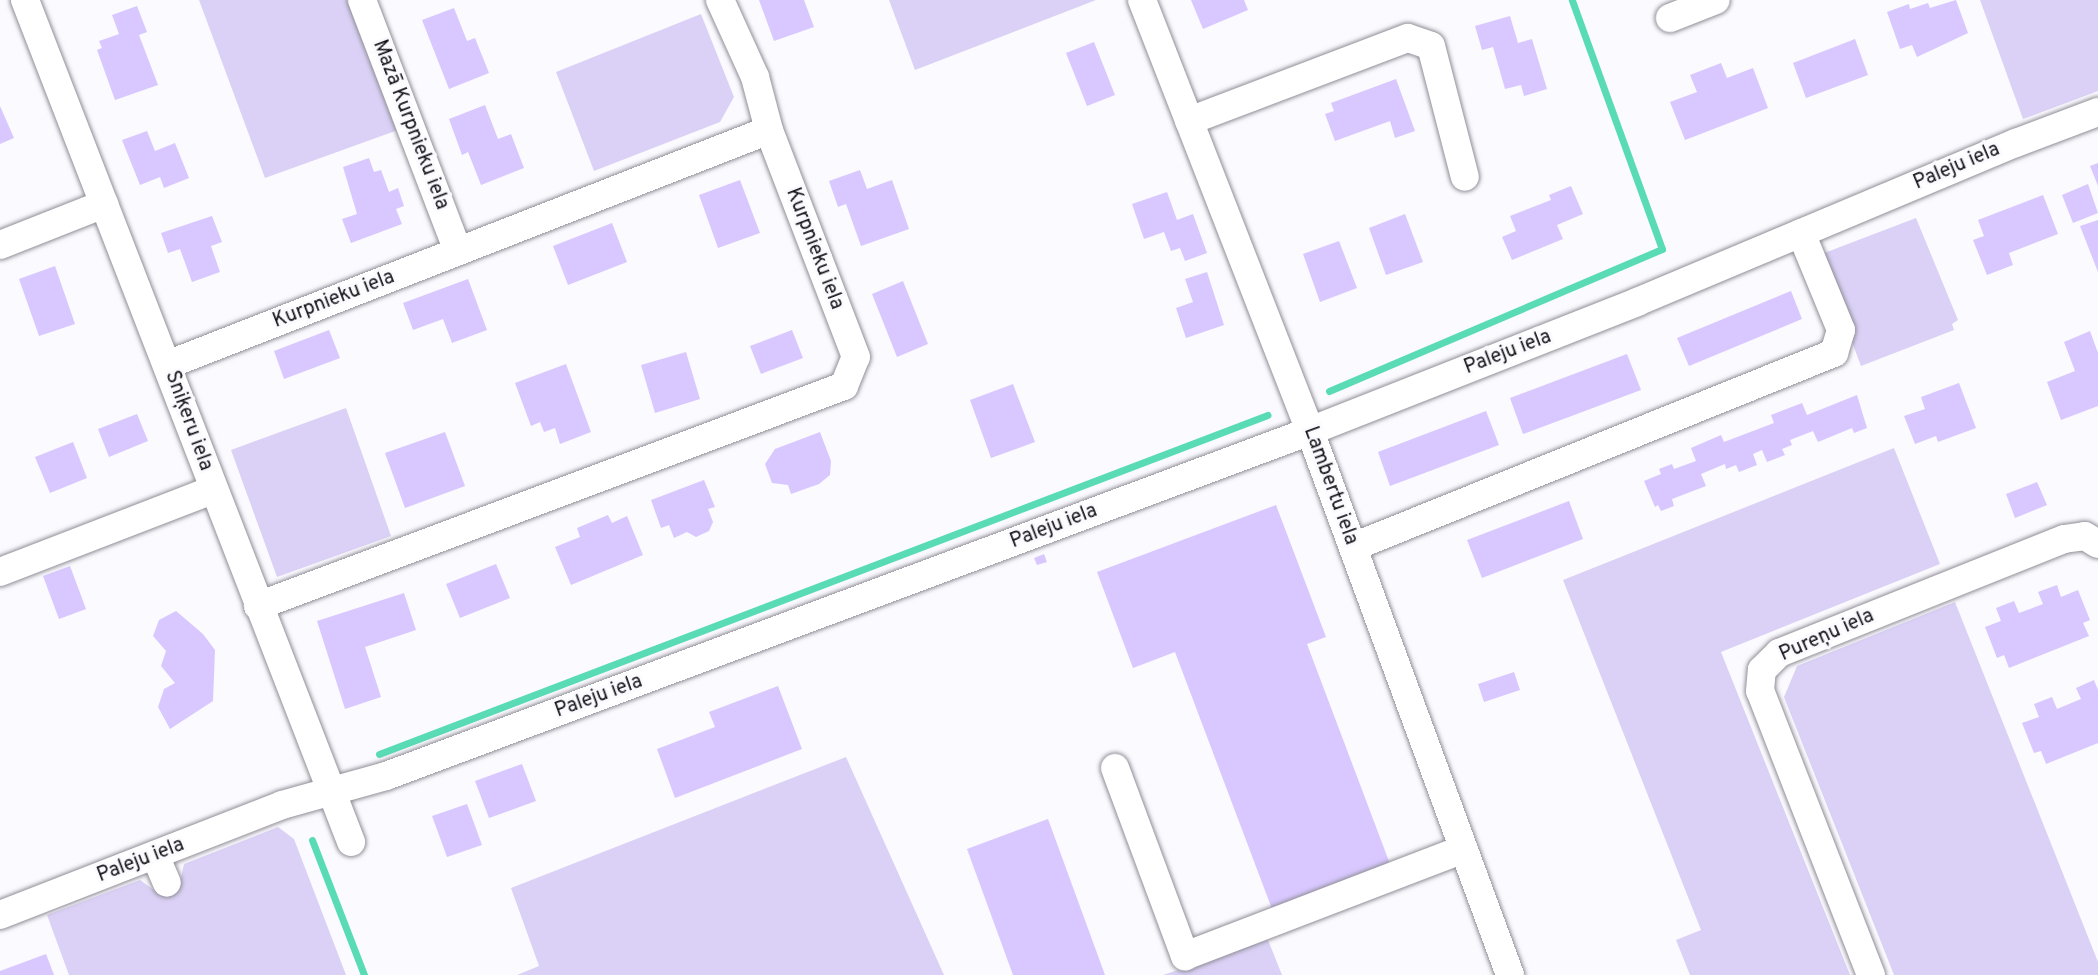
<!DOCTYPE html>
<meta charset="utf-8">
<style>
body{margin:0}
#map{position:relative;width:2098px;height:975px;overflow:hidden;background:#fbfafe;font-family:Overpass,sans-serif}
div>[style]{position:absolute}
.green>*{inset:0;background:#dbd1f6}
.stream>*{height:7px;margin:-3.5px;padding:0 3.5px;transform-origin:3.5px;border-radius:3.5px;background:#59dbb6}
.building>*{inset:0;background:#d8c8ff}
.roads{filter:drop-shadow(0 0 2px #908e97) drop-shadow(0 0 2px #908e97)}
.minor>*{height:28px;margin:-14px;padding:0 14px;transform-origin:14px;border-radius:14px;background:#fff}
span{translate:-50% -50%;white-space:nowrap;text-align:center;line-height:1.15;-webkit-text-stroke:6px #fbfafe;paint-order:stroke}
.street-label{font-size:20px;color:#131216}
</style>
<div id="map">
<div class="green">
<i style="clip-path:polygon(199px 0,348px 0,398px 130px,265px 178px)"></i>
<i style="clip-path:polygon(889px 0,1096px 0,915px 70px)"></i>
<i style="clip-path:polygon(1980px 0,2098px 0,2098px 91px,2023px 119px)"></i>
<i style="clip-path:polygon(701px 14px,734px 97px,720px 122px,594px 171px,556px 72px)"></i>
<i style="clip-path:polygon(1916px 218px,1958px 320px,1952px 324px,1954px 330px,1861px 366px,1819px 255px)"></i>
<i style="clip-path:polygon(346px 408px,391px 536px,277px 577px,231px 450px)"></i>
<i style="clip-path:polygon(1894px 448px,1940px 564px,1721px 652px,1850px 975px,1690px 975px,1676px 940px,1701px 930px,1563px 580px)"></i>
<i style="clip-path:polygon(1955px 602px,2098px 962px,2098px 975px,1894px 975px,1784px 697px,1797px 666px)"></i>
<i style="clip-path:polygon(846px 757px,944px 975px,517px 975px,539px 966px,511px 888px)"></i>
<i style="clip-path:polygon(278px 827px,294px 839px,346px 975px,69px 975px,47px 915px,140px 880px,158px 893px,180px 882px,184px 864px)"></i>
<i style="clip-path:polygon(1268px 940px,1282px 975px,1163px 975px)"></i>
</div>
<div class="stream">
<i style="left:1329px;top:391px;width:362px;rotate:-23.1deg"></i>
<i style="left:1662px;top:249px;width:265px;rotate:-109.9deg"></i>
<i style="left:379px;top:754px;width:951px;rotate:-20.89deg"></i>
<i style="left:312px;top:840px;width:145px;rotate:68.9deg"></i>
</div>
<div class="building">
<i style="clip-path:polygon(759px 0,804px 0,814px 27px,774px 41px)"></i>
<i style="clip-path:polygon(1191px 0,1244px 0,1248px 10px,1203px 29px)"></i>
<i style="clip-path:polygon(1956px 0,1968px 33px,1917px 57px,1912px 45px,1900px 49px,1887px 12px,1909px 4px,1910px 9px,1928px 3px,1930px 8px)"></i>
<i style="clip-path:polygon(137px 6px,147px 32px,139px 35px,158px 85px,115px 100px,97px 50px,102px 48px,99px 41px,119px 34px,112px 15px)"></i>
<i style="clip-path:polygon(454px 8px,467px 41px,475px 38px,489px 73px,449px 89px,422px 20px)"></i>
<i style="clip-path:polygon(1510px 16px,1518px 43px,1532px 39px,1547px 89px,1524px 96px,1521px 85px,1505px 89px,1493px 47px,1482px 50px,1475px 26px)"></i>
<i style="clip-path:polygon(1855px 39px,1868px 75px,1806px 98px,1793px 63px)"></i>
<i style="clip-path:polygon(1094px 42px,1115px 95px,1087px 106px,1066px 53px)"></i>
<i style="clip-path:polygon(1721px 63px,1727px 78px,1753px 68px,1768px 108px,1685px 140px,1670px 102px,1697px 92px,1690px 75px)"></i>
<i style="clip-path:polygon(1396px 79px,1415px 131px,1395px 138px,1390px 121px,1335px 141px,1325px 114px,1334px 111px,1331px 103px)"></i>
<i style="clip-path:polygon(485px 105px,498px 139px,511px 134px,524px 168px,481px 185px,468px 152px,462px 155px,449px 119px)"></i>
<i style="clip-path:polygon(0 106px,14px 138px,0 144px)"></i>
<i style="clip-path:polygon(147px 131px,155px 151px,175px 143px,189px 178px,164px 188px,160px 177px,140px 185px,122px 140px)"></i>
<i style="clip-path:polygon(369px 158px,374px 172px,381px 170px,389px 192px,398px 188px,404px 206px,396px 209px,402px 224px,351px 243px,342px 219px,357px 214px,343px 167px)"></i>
<i style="clip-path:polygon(2098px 163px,2098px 186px,2090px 166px)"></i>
<i style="clip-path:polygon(860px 170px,867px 189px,892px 180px,909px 229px,861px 246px,846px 204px,838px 207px,829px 181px)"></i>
<i style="clip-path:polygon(740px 180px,760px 233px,718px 248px,699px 195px)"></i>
<i style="clip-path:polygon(2088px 184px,2098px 213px,2073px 223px,2062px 195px)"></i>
<i style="clip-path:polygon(1571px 186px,1583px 214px,1557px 225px,1563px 239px,1512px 260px,1502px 237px,1516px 231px,1510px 216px,1551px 200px,1549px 195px)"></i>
<i style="clip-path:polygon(1167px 192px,1177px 220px,1193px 214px,1207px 253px,1185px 261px,1180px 248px,1171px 251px,1164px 232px,1144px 239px,1132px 204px)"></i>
<i style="clip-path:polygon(2043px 195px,2058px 234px,2009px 253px,2013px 265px,1987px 275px,1973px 240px,1984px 236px,1978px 220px)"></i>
<i style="clip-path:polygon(1405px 214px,1423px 262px,1386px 275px,1369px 228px)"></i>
<i style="clip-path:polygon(212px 216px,222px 242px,211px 246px,220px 272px,192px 282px,180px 249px,168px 253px,161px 233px)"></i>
<i style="clip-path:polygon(2098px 220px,2098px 272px,2080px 226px)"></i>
<i style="clip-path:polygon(612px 223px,627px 262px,568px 285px,553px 246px)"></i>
<i style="clip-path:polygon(1339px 241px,1357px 288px,1320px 302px,1303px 254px)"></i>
<i style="clip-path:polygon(55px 266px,75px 324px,39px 336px,19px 279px)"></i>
<i style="clip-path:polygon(1207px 272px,1224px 325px,1186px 338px,1176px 308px,1193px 302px,1185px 279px)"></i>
<i style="clip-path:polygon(468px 279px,487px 330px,452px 343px,443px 319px,413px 330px,403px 303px)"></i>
<i style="clip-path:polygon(903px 281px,928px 344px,897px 357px,872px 294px)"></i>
<i style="clip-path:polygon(1791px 291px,1802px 319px,1689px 366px,1677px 338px)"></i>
<i style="clip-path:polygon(329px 330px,340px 358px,284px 379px,274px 351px)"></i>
<i style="clip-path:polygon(792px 330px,803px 358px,761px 374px,750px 346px)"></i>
<i style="clip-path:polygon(2090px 331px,2098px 353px,2098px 406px,2061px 420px,2047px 382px,2075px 371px,2064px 342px)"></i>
<i style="clip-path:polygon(686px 352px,700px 399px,655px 413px,641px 365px)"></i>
<i style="clip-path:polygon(1627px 354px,1641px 390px,1523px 434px,1510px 398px)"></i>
<i style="clip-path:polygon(566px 364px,591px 432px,560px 444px,555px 428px,544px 432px,540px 422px,531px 426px,515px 383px)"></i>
<i style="clip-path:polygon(1959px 383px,1976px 428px,1938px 442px,1936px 436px,1915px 444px,1904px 416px,1925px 409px,1921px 397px)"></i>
<i style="clip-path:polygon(1013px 384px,1035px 442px,991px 458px,970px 400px)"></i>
<i style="clip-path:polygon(1857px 395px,1867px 428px,1854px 433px,1852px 428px,1818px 442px,1813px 431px,1790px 440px,1792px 445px,1782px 449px,1785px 455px,1767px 462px,1762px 450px,1753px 454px,1757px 465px,1739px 472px,1736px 465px,1726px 469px,1725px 464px,1701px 474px,1706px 486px,1672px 499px,1674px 506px,1661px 511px,1658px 505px,1655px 507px,1644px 481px,1661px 474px,1659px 469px,1672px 464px,1674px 469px,1696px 461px,1691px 448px,1721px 435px,1724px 442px,1774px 423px,1771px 415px,1802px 403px,1807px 415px)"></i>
<i style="clip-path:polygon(1486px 411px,1499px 445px,1390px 486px,1378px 452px)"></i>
<i style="clip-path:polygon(137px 414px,148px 441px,109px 457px,98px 429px)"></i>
<i style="clip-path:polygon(445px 432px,465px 486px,405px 508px,385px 453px)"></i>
<i style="clip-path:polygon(820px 432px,831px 461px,830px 475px,819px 484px,791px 494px,788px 485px,772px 483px,765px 464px,775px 449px)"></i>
<i style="clip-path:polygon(73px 442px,87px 478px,50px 493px,35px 457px)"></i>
<i style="clip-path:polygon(704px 480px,715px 507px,708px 509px,713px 522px,709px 531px,696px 537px,687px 532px,674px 538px,669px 525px,661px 528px,651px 500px)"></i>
<i style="clip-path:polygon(2037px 482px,2047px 505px,2015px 518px,2006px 494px)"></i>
<i style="clip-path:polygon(1569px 501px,1583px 539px,1482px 578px,1467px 540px)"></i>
<i style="clip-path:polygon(1276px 505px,1326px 637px,1307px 644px,1390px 864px,1272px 909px,1175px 652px,1133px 668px,1097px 572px)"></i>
<i style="clip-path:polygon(608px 515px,612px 523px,627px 516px,643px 555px,571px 585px,555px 547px,580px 537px,577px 528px)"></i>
<i style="clip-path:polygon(1044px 554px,1047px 562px,1037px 565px,1034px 558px)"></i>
<i style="clip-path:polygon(496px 564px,510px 598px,460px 618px,446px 584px)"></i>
<i style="clip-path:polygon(70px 566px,86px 609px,59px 619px,43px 576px)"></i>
<i style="clip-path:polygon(2057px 585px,2061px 597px,2078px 590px,2090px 620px,2083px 623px,2089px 636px,2009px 668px,2004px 655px,1997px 658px,1985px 627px,2001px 621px,1996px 608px,2014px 601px,2019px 613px,2043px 604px,2038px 592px)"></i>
<i style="clip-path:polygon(404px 593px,416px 630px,365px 647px,381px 697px,345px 709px,317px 621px)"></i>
<i style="clip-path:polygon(176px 611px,203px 634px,215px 650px,213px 701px,170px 729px,158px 707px,164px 689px,175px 683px,161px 666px,166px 651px,153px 636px,159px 620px)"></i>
<i style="clip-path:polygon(1514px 672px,1520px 690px,1484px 702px,1478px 684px)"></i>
<i style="clip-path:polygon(2094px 680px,2098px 690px,2098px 743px,2046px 764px,2041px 751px,2034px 753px,2022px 723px,2039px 717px,2034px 704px,2052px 697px,2057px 709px,2081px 699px,2076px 688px)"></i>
<i style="clip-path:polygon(778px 686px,802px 749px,675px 798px,657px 749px,715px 727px,709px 712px)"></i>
<i style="clip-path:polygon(522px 764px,536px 801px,489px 818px,475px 781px)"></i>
<i style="clip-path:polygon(467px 804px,482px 845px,447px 857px,432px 816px)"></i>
<i style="clip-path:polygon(1048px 819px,1105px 975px,1013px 975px,967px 849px)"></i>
<i style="clip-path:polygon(46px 954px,54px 975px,0 975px,0 971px)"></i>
</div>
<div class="roads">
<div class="minor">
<i style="left:25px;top:0;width:903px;rotate:68.83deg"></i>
<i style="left:362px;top:0;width:269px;rotate:69.1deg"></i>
<i style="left:1142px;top:0;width:463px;rotate:68.7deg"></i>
<i style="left:1310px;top:431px;width:580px;rotate:69.81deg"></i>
<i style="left:1670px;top:18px;width:49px;rotate:-21.4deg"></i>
<i style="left:1189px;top:121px;width:234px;rotate:-20.8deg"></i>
<i style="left:1408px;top:38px;width:24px;rotate:19deg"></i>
<i style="left:1431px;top:46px;width:135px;rotate:75.5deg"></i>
<i style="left:0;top:245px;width:112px;rotate:-21.5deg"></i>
<i style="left:167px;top:365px;width:646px;rotate:-21.32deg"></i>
<i style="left:1353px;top:547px;width:519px;rotate:-21.97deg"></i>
<i style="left:1834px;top:353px;width:24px;rotate:-73deg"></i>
<i style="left:1841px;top:330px;width:105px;rotate:-112.4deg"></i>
<i style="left:0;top:572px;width:228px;rotate:-21.1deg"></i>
<i style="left:258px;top:606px;width:626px;rotate:-20.58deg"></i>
<i style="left:844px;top:386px;width:31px;rotate:-68deg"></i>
<i style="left:856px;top:357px;width:243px;rotate:-111deg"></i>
<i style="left:769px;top:130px;width:55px;rotate:-104.8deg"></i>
<i style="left:755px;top:77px;width:85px;rotate:-114.4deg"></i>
<i style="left:1115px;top:768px;width:201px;rotate:69.6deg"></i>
<i style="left:1185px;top:956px;width:296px;rotate:-21deg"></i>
<i style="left:155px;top:855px;width:30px;rotate:67deg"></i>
<i style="left:0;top:915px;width:303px;rotate:-21.3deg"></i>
<i style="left:282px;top:805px;width:108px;rotate:-15.6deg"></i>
<i style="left:386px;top:776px;width:986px;rotate:-20.47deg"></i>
<i style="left:1310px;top:431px;width:352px;rotate:-21.5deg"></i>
<i style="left:1637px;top:302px;width:411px;rotate:-22.8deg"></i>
<i style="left:2016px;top:143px;width:88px;rotate:-20.7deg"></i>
<i style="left:1871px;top:975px;width:305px;rotate:-111.3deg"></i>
<i style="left:1760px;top:691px;width:21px;rotate:-85deg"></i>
<i style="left:1762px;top:670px;width:24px;rotate:-45deg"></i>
<i style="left:1779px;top:653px;width:307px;rotate:-21.8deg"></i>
<i style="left:2064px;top:539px;width:21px;rotate:-8deg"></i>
<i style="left:2085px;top:536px;width:15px;rotate:32deg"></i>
</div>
</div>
<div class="street-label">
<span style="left:410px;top:125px;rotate:69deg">Mazā Kurpnieku iela</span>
<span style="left:1957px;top:167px;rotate:-23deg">Paleju iela</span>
<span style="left:814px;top:249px;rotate:69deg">Kurpnieku iela</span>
<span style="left:334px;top:300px;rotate:-21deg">Kurpnieku iela</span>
<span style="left:1508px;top:353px;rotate:-21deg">Paleju iela</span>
<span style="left:188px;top:421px;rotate:70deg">Sniķeru iela</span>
<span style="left:1330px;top:486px;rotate:70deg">Lambertu iela</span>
<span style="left:1054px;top:527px;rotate:-21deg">Paleju iela</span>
<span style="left:1827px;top:636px;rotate:-24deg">Pureņu iela</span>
<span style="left:599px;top:697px;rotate:-20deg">Paleju iela</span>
<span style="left:141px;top:861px;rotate:-21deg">Paleju iela</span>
</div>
</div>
